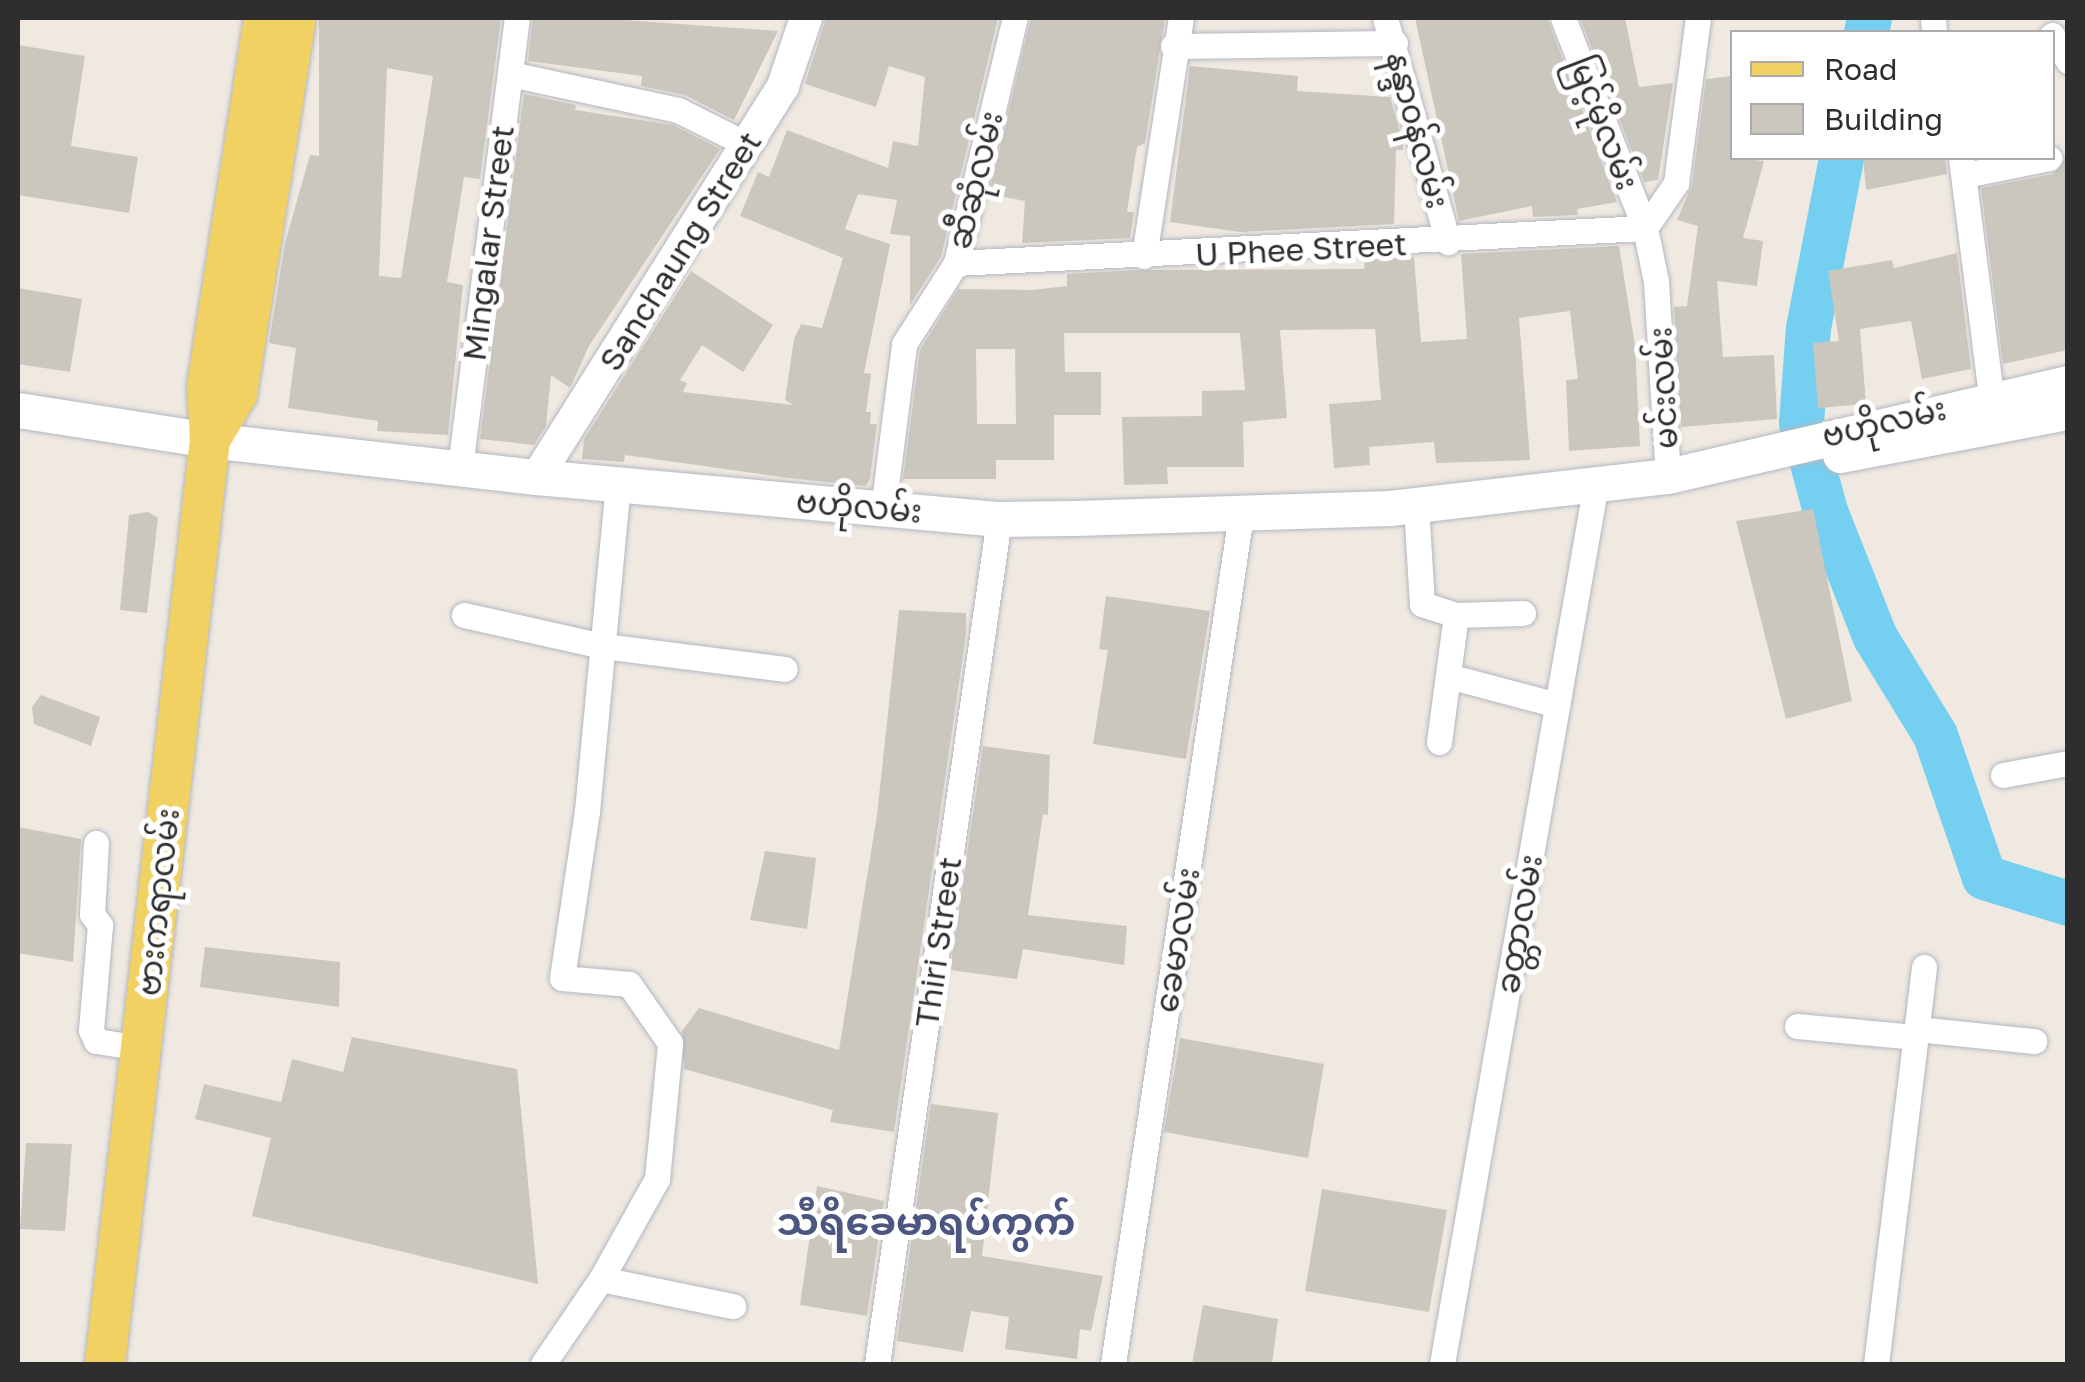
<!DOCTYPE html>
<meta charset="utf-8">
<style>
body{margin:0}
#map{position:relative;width:2085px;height:1382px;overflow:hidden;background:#efe9e1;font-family:"Golos Text","Noto Sans Myanmar",sans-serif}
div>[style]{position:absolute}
.river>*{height:45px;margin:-22.5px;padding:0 22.5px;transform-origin:22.5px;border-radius:22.5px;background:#75cff0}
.building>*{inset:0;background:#cbc7bf}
.roads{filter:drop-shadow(0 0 2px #b4b7c1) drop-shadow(0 0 2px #b4b7c1)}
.minor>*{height:25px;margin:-12.5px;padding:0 12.5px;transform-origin:12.5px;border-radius:12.5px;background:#fff}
.tertiary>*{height:32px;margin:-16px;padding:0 16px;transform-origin:16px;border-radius:16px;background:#fff}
.secondary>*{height:35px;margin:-17.5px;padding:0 17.5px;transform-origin:17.5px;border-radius:17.5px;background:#fff}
.primary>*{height:40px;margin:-20px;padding:0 20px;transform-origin:20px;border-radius:20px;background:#f2d163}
span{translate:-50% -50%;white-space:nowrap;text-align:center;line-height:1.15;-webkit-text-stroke:10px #fff;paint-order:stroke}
.street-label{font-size:32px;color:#2e2e2e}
.quarter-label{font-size:38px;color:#4d5680;font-weight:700}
.frame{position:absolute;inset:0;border:20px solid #2e2e2e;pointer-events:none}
.legend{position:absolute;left:1730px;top:30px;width:325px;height:130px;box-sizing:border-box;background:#fff;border:2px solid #ababab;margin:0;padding:12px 18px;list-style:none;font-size:30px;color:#2e2e2e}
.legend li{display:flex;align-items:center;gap:20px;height:50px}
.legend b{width:50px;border:2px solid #ababab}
</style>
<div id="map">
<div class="river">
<i style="left:1866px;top:32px;width:14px;rotate:-78deg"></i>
<i style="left:1841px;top:158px;width:172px;rotate:101deg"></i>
<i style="left:1808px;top:327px;width:95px;rotate:94.2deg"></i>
<i style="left:1801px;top:422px;width:92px;rotate:74.9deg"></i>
<i style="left:1825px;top:511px;width:136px;rotate:68.4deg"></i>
<i style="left:1875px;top:637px;width:115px;rotate:58.5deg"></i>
<i style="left:1935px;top:735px;width:150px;rotate:71deg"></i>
<i style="left:1984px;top:877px;width:88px;rotate:17.2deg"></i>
</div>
<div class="building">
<i style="clip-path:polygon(evenodd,319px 18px,501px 18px,480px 179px,464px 177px,447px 282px,463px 285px,448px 435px,377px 431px,378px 421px,288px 408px,296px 348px,269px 343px,285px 243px,310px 155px,319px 156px,319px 18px,387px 68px,433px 76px,401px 278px,379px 276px,387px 68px)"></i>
<i style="clip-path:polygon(533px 18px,596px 18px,778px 31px,734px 120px,685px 95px,641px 86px,642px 76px,528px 61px)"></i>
<i style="clip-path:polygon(826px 18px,998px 18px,941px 257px,910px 305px,910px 236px,890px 234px,897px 200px,858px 194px,845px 229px,890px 244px,864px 373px,871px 374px,866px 412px,871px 412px,870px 424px,877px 424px,870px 479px,866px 486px,788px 478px,625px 455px,624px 462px,582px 459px,584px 439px,691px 271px,773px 325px,743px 372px,702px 345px,680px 380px,687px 383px,683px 392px,793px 405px,785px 400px,794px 339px,801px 324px,822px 328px,843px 258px,740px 216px,758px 172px,769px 177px,787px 130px,888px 168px,893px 141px,918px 146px,925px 77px,889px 66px,876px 107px,805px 84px)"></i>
<i style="clip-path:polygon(1031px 18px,1165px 18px,1145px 143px,1137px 147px,1127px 212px,1134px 212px,1130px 238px,1022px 243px,1025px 201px,989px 194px)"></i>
<i style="clip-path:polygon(1415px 18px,1547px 18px,1617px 202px,1577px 209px,1578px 215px,1533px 217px,1532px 206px,1459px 221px)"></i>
<i style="clip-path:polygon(1580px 18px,1625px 18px,1639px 87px,1673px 83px,1658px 180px,1644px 182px)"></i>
<i style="clip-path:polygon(18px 45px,85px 56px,71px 146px,138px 157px,129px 213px,18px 195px)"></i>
<i style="clip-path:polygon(1190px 66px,1298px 76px,1297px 91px,1390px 97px,1403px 142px,1403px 150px,1396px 150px,1394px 224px,1240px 232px,1170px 222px)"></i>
<i style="clip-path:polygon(1732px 76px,1732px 158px,1764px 161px,1743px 238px,1763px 241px,1757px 286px,1717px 281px,1723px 357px,1774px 355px,1777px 419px,1681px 427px,1674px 307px,1687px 306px,1698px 226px,1677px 220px,1692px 185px,1706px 79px)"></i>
<i style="clip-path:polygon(524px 94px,576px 105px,575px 110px,673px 125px,720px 149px,589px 346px,570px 388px,551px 375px,546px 426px,534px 445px,480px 439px)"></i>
<i style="clip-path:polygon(1863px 158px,1945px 158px,1947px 174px,1866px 190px)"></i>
<i style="clip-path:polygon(2065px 158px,2068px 350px,2003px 364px,1981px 188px,2053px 174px)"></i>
<i style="clip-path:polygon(evenodd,1619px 246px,1635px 345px,1640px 446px,1569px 451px,1566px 380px,1578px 379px,1570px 311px,1519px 318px,1530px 460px,1436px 463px,1434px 442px,1369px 447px,1370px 465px,1334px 468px,1329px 404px,1381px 400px,1375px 329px,1280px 330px,1287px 418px,1243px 422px,1244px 467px,1167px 467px,1168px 484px,1124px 485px,1122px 417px,1202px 416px,1202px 391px,1245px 390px,1240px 333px,1064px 333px,1065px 372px,1101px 372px,1101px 415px,1054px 415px,1054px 460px,996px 460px,996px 479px,903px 479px,920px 350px,958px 289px,1032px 290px,1067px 286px,1067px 274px,1137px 270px,1364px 269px,1365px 258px,1414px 257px,1421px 342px,1467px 339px,1461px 254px,1619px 246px,976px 349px,1015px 349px,1016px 424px,977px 424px,976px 349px)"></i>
<i style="clip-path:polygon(1957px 253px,1971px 369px,1922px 379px,1911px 321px,1860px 329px,1866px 404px,1818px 408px,1813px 343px,1839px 341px,1828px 271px,1892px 260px,1894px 268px)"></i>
<i style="clip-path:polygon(18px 288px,82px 299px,70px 372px,18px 364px)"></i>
<i style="clip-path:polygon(1813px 509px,1852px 701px,1786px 719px,1736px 521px)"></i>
<i style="clip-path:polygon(148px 512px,158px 518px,147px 613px,120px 610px,129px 515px)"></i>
<i style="clip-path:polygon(1106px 596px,1210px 611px,1186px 759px,1093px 744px,1108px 650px,1099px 649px)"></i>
<i style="clip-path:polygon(899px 610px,966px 613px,966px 634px,894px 1132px,830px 1122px,833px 1110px,684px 1069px,682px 1031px,699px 1008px,839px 1050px,877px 815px)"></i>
<i style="clip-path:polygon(41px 695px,100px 717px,91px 746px,34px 724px,32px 707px)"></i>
<i style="clip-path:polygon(983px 746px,1050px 755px,1048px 815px,1043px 814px,1028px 915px,1127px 926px,1124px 965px,1023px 949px,1017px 979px,950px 970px)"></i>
<i style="clip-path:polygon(18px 827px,81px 839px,73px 962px,18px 953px)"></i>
<i style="clip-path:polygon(765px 851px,816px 858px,807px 929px,750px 920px)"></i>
<i style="clip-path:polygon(205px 947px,340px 962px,339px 1007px,200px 987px)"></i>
<i style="clip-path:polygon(352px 1037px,517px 1069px,538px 1284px,252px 1216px,271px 1138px,195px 1119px,204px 1084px,281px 1102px,292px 1059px,343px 1072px)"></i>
<i style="clip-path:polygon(1180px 1038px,1324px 1064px,1308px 1158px,1164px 1132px)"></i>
<i style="clip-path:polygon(931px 1104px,998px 1113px,982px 1256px,1103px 1276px,1091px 1331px,1080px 1329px,1077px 1359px,1005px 1349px,1009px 1317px,971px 1311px,963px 1352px,897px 1341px)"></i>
<i style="clip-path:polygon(26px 1143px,72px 1144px,65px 1231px,20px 1229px)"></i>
<i style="clip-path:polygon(817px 1186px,884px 1201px,867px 1316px,800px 1305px)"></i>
<i style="clip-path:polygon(1322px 1189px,1447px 1210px,1429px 1312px,1305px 1291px)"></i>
<i style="clip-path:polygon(1203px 1305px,1278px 1319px,1272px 1364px,1192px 1364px)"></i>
</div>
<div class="roads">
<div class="minor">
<i style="left:1385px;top:18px;width:233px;rotate:74.3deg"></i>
<i style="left:1563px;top:18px;width:225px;rotate:68.7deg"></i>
<i style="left:1645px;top:228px;width:54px;rotate:78.3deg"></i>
<i style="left:1656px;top:281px;width:195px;rotate:86.5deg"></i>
<i style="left:1933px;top:18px;width:14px;rotate:86deg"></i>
<i style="left:2052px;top:35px;width:31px;rotate:58deg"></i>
<i style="left:1173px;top:46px;width:222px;rotate:-0.8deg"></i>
<i style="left:510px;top:74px;width:172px;rotate:12.1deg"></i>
<i style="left:678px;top:110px;width:78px;rotate:26.6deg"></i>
<i style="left:1961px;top:158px;width:241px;rotate:82.8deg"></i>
<i style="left:1965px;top:175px;width:86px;rotate:-11.4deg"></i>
<i style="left:1645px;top:228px;width:55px;rotate:-55.4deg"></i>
<i style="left:1676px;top:183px;width:166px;rotate:-82.4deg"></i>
<i style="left:1144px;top:256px;width:241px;rotate:-81.2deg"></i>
<i style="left:956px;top:263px;width:690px;rotate:-2.91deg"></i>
<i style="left:460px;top:468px;width:454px;rotate:-82.8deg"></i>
<i style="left:1416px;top:504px;width:100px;rotate:86.6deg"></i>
<i style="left:1422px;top:604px;width:36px;rotate:18deg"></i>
<i style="left:1456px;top:615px;width:67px;rotate:-1.7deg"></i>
<i style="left:883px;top:509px;width:166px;rotate:-82.7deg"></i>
<i style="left:904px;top:344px;width:96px;rotate:-57.3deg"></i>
<i style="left:956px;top:263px;width:252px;rotate:-76.5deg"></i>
<i style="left:464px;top:615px;width:142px;rotate:12.6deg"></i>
<i style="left:603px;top:646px;width:183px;rotate:7.2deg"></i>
<i style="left:1452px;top:677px;width:109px;rotate:14.9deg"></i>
<i style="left:1439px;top:742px;width:128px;rotate:-82.4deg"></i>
<i style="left:2003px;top:775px;width:66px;rotate:-10.5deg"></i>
<i style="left:96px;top:843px;width:71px;rotate:93.2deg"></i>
<i style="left:92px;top:914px;width:14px;rotate:54deg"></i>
<i style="left:100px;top:925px;width:105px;rotate:94.9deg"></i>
<i style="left:91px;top:1030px;width:12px;rotate:66deg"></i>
<i style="left:96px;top:1041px;width:47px;rotate:8.7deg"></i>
<i style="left:1797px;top:1026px;width:120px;rotate:5.3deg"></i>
<i style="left:1917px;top:1029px;width:118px;rotate:5.9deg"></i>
<i style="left:601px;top:1279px;width:115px;rotate:-60.8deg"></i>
<i style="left:657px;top:1179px;width:137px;rotate:-84.5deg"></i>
<i style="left:670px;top:1043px;width:72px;rotate:-124.8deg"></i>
<i style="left:629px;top:984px;width:67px;rotate:-174.9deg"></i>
<i style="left:562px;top:978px;width:169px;rotate:-81.5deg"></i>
<i style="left:587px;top:811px;width:328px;rotate:-84.6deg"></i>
<i style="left:543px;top:1364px;width:103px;rotate:-55.7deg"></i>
<i style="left:601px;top:1279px;width:135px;rotate:11.6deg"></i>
<i style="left:877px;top:1364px;width:854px;rotate:-81.78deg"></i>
<i style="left:1113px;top:1364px;width:859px;rotate:-81.43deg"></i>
<i style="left:1442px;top:1364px;width:894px;rotate:-80.08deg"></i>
<i style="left:1876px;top:1364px;width:400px;rotate:-83.1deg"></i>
</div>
<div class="tertiary">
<i style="left:537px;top:477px;width:462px;rotate:-57.8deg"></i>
<i style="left:783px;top:86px;width:72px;rotate:-71.3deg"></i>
</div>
<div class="secondary">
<i style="left:18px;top:410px;width:194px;rotate:8.9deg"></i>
<i style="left:210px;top:440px;width:329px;rotate:6.5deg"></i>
<i style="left:537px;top:477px;width:464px;rotate:5.2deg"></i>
<i style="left:999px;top:519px;width:76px;rotate:-0.8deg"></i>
<i style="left:1075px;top:518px;width:315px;rotate:-1.8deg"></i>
<i style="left:1390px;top:508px;width:280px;rotate:-6.6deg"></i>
<i style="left:1668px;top:476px;width:411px;rotate:-13.1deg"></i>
<i style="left:1840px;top:455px;width:232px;rotate:-10.7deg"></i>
</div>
<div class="primary">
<i style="left:210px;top:440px;width:53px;rotate:-59.6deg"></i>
<i style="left:237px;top:394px;width:381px;rotate:-81.1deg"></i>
<i style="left:105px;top:1364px;width:930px;rotate:-83.52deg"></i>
<i style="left:210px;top:440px;width:53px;rotate:-93.2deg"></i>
<i style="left:207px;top:387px;width:373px;rotate:-81.2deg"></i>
</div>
</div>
<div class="street-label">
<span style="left:1604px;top:123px;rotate:69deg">မြင့်မိုလမ်း</span>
<span style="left:1418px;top:130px;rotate:75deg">နန္ဒာ၀န်လမ်း</span>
<span style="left:975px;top:180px;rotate:-76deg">ဆီဆုံလမ်း</span>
<span style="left:488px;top:243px;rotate:-83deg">Mingalar Street</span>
<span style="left:1301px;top:249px;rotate:-3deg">U Phee Street</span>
<span style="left:680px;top:251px;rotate:-58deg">Sanchaung Street</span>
<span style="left:1663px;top:388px;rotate:-93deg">မင်းလမ်း</span>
<span style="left:1884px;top:422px;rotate:-13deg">ဗဟိုလမ်း</span>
<span style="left:859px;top:506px;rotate:5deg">ဗဟိုလမ်း</span>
<span style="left:158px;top:902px;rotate:-84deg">ဗားကရာလမ်း</span>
<span style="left:1519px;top:924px;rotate:-80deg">ခတ္တာလမ်း</span>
<span style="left:1177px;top:940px;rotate:-81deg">ခေမာလမ်း</span>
<span style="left:938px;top:942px;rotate:-82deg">Thiri Street</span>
</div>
<div class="quarter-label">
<span style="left:926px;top:1221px">သီရိခေမာရပ်ကွက်</span>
</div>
<div class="frame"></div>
<ul class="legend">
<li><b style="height:12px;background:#f2d163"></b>Road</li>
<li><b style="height:28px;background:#cbc7bf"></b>Building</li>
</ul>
</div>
